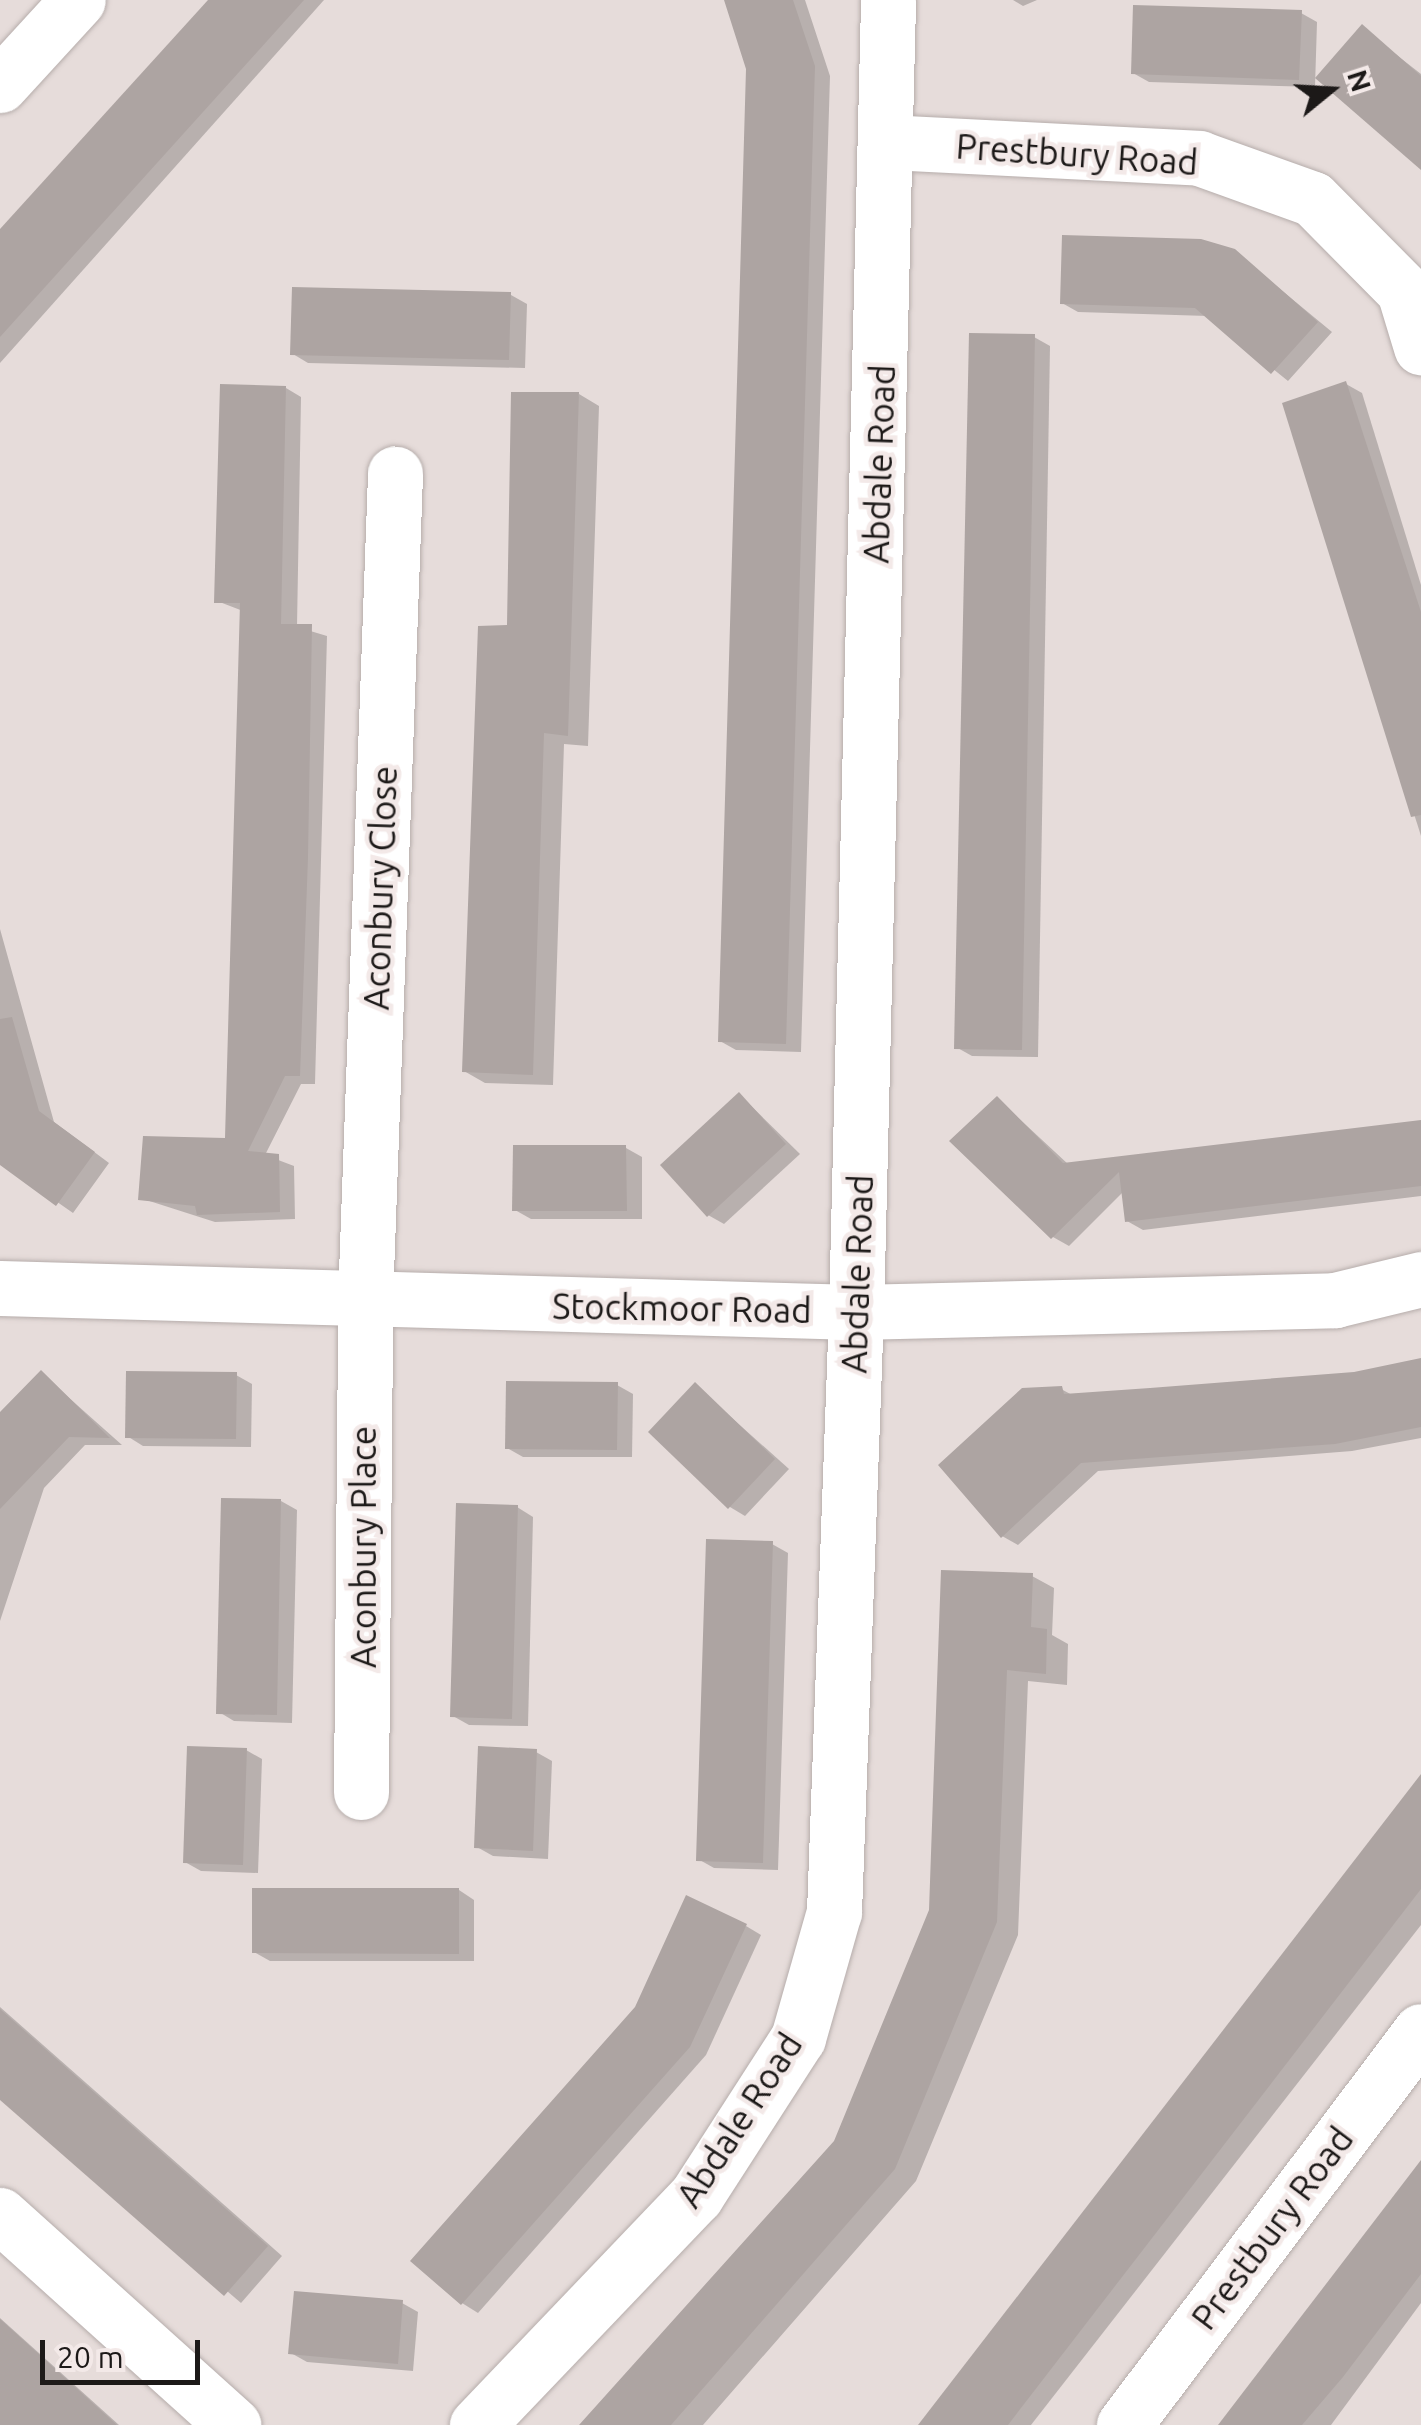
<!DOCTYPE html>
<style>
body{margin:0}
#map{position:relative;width:1421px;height:2425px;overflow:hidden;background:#e6dcda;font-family:Ubuntu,sans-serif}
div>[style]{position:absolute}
.shadow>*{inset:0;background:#0003}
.building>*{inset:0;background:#ada4a2}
.roads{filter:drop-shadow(0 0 2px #b6adab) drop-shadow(0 0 2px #b6adab)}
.minor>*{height:55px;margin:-27.5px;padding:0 27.5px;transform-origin:27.5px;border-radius:27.5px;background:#fff}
span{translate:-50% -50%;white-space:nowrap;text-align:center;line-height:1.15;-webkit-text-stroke:9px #f3e9e8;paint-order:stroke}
.street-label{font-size:35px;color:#1c1918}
.north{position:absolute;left:1281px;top:40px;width:100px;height:100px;-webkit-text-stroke:8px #f3e9e8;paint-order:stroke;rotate:72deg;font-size:28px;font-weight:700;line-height:40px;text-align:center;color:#1c1918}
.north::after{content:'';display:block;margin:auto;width:35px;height:45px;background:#1c1918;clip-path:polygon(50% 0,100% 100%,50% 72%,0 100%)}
.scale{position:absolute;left:40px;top:2340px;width:160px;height:45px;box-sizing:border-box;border:5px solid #1c1918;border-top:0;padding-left:12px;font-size:30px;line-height:35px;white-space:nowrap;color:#1c1918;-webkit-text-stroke:8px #f3e9e8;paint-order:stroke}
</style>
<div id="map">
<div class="shadow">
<i style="clip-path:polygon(212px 0,324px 0,0 363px,0 235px)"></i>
<i style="clip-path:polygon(727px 0,805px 0,830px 76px,801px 1052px,736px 1050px,720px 1041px,749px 68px)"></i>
<i style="clip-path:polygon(1013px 0,1037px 0,1023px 6px)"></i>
<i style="clip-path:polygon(1301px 13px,1317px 22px,1315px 87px,1149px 82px,1133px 73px)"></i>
<i style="clip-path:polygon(1362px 28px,1421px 74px,1421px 167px)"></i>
<i style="clip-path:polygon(1234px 251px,1332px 332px,1288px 381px,1208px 316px,1078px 312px,1062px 303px)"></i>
<i style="clip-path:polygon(511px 295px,527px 304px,525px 368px,308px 363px,293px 354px)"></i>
<i style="clip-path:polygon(1034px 337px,1050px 346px,1038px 1057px,972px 1056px,956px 1047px)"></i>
<i style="clip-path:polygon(1346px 384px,1362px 393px,1421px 585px,1421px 836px,1285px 404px)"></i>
<i style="clip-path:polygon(286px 388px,301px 397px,297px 627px,327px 636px,315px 1084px,301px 1084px,265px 1155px,294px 1166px,295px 1219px,215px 1222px,140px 1198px,228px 1141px,243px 611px,217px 601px)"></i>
<i style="clip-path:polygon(579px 394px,599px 406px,588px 746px,564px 744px,553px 1085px,485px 1083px,464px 1071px,509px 628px)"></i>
<i style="clip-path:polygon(0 929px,54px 1122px,109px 1163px,73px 1213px,0 1162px)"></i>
<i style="clip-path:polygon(740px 1095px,800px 1154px,724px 1224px,708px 1215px)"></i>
<i style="clip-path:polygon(998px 1099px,1069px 1165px,1421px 1122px,1421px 1196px,1143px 1230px,1127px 1221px,1124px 1191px,1069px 1246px,1053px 1237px)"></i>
<i style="clip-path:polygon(626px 1148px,642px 1157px,642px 1219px,531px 1219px,515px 1210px)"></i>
<i style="clip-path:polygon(1421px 1361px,1421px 1438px,1352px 1451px,1098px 1471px,1018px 1545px,1002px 1536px,1061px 1389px,1074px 1396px,1355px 1374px)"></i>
<i style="clip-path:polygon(41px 1373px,122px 1445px,85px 1445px,44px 1488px,0 1621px,0 1415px)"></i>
<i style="clip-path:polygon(236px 1375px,252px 1384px,251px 1447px,143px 1446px,127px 1436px)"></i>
<i style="clip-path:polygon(617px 1385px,633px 1394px,632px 1457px,523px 1457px,507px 1448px)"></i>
<i style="clip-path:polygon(695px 1385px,789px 1469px,745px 1516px,730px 1507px)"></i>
<i style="clip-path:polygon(281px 1501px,297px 1510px,292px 1723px,234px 1721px,219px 1712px)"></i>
<i style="clip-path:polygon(517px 1507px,533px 1517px,528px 1726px,469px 1725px,453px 1716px)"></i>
<i style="clip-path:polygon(772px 1544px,788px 1553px,778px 1870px,714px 1868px,698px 1859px)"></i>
<i style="clip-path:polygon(1032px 1576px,1054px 1588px,1052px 1635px,1068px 1644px,1067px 1685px,1028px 1681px,1018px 1935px,916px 2181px,703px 2425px,648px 2425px,836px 2142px,932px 1911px)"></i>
<i style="clip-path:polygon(246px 1750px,262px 1759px,258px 1873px,201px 1871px,185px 1862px)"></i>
<i style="clip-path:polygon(536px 1752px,552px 1761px,548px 1859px,493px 1856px,477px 1847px)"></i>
<i style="clip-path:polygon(1421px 1780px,1421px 1925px,1031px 2425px,921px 2425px)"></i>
<i style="clip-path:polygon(459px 1890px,474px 1900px,474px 1961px,270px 1961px,254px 1952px)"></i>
<i style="clip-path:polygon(746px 1926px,761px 1935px,706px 2055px,478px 2313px,462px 2303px)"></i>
<i style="clip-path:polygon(0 2007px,282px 2256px,241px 2303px,0 2097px)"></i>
<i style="clip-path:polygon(1421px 2164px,1421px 2303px,1331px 2425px,1221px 2425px)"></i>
<i style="clip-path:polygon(402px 2303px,418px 2312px,413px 2371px,307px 2362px,291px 2353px)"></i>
<i style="clip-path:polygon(0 2318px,119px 2425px,16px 2425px,0 2411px)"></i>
</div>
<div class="building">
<i style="clip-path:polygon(208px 0,304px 0,0 337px,0 229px)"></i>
<i style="clip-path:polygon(724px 0,793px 0,815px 66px,786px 1044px,718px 1042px,746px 69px)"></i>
<i style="clip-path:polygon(1133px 5px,1302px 10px,1299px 80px,1131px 74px)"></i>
<i style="clip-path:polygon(1362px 24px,1421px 76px,1421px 170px,1315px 78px)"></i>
<i style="clip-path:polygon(1062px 235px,1201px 239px,1235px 249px,1318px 322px,1271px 374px,1195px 308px,1060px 304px)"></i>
<i style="clip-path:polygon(292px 287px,511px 292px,509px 360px,290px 355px)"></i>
<i style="clip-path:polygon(969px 333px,1035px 334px,1022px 1050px,954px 1049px)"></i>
<i style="clip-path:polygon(1346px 381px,1421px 612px,1421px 815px,1411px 817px,1282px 403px)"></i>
<i style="clip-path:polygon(220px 384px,286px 386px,281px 624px,312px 624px,308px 857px,300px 1076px,285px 1076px,248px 1151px,279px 1154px,280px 1212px,197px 1215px,195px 1206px,138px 1200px,143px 1136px,225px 1138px,240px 603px,214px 603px)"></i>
<i style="clip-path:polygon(511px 392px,579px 392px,568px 736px,544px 733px,533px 1075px,462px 1072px,478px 626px,507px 625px)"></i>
<i style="clip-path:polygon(12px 1017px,39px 1111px,95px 1152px,56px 1206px,0 1165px,0 1019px)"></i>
<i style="clip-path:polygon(739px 1092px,786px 1144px,707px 1217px,660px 1165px)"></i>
<i style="clip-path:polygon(997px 1096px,1063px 1163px,1421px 1120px,1421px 1186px,1125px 1222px,1119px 1172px,1051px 1239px,949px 1141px)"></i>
<i style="clip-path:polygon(513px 1145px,626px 1145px,627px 1211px,512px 1211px)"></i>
<i style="clip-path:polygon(1421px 1358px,1421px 1427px,1335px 1444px,1081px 1463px,1001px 1538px,938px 1465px,1022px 1388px,1062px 1386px,1064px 1394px,1150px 1388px,1354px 1372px)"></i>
<i style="clip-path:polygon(41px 1370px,110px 1438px,69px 1437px,0 1509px,0 1412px)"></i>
<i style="clip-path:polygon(126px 1371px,237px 1372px,236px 1439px,125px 1438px)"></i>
<i style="clip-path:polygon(506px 1381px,618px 1382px,617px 1450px,505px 1449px)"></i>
<i style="clip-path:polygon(695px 1382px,775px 1459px,728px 1509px,648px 1432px)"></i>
<i style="clip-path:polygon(221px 1498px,281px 1499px,277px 1715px,216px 1714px)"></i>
<i style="clip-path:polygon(456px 1503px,518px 1505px,512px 1719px,450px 1717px)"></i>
<i style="clip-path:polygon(706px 1539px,773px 1541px,763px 1863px,696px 1861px)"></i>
<i style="clip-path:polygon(941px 1570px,1033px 1573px,1031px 1627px,1047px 1629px,1046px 1674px,1007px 1670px,997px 1922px,895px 2169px,671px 2425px,579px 2425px,834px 2141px,929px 1910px)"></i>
<i style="clip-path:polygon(187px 1746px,247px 1748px,243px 1865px,183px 1863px)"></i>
<i style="clip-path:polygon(478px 1746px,537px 1749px,533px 1851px,474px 1848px)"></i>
<i style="clip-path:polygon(1421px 1774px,1421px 1889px,1008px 2425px,918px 2425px)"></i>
<i style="clip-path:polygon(252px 1888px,459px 1888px,459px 1954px,252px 1953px)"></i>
<i style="clip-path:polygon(686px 1895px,747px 1924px,690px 2047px,461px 2305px,410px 2261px,635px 2007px)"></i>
<i style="clip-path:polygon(0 2009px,268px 2246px,224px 2296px,0 2100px)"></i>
<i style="clip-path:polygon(1421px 2160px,1421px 2274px,1343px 2377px,1302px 2425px,1218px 2425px)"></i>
<i style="clip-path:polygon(294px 2291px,403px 2300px,398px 2364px,288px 2354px)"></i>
<i style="clip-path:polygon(0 2319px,42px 2357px,117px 2425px,0 2425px)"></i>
</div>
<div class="roads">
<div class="minor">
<i style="left:0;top:85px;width:115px;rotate:-47.5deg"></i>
<i style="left:888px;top:142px;width:311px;rotate:2.9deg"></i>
<i style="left:1199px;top:158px;width:121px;rotate:19.8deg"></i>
<i style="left:1313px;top:199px;width:129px;rotate:45.3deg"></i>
<i style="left:1404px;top:291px;width:59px;rotate:73.1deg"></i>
<i style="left:0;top:1288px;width:856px;rotate:1.61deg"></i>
<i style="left:856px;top:1312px;width:479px;rotate:-1.4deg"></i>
<i style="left:1335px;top:1300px;width:89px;rotate:-13.7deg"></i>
<i style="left:361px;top:1792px;width:491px;rotate:-89.5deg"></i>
<i style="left:365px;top:1301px;width:828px;rotate:-87.92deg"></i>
<i style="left:0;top:2215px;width:314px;rotate:42deg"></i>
<i style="left:477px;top:2425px;width:317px;rotate:-46.3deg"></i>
<i style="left:696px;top:2196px;width:188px;rotate:-57.2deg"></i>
<i style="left:798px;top:2038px;width:131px;rotate:-74.1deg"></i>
<i style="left:834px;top:1912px;width:600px;rotate:-87.9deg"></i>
<i style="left:856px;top:1312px;width:1312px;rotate:-88.6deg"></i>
<i style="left:1124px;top:2425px;width:493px;rotate:-53deg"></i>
</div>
</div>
<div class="street-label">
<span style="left:1077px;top:154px;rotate:4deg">Prestbury Road</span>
<span style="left:879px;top:464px;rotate:-88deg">Abdale Road</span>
<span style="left:380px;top:888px;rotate:-88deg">Aconbury Close</span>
<span style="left:857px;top:1274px;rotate:-88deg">Abdale Road</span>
<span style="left:682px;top:1308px;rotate:1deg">Stockmoor Road</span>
<span style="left:363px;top:1547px;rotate:-90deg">Aconbury Place</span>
<span style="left:739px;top:2120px;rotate:-57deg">Abdale Road</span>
<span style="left:1272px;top:2228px;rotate:-53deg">Prestbury Road</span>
</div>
<div class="north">N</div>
<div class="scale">20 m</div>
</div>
